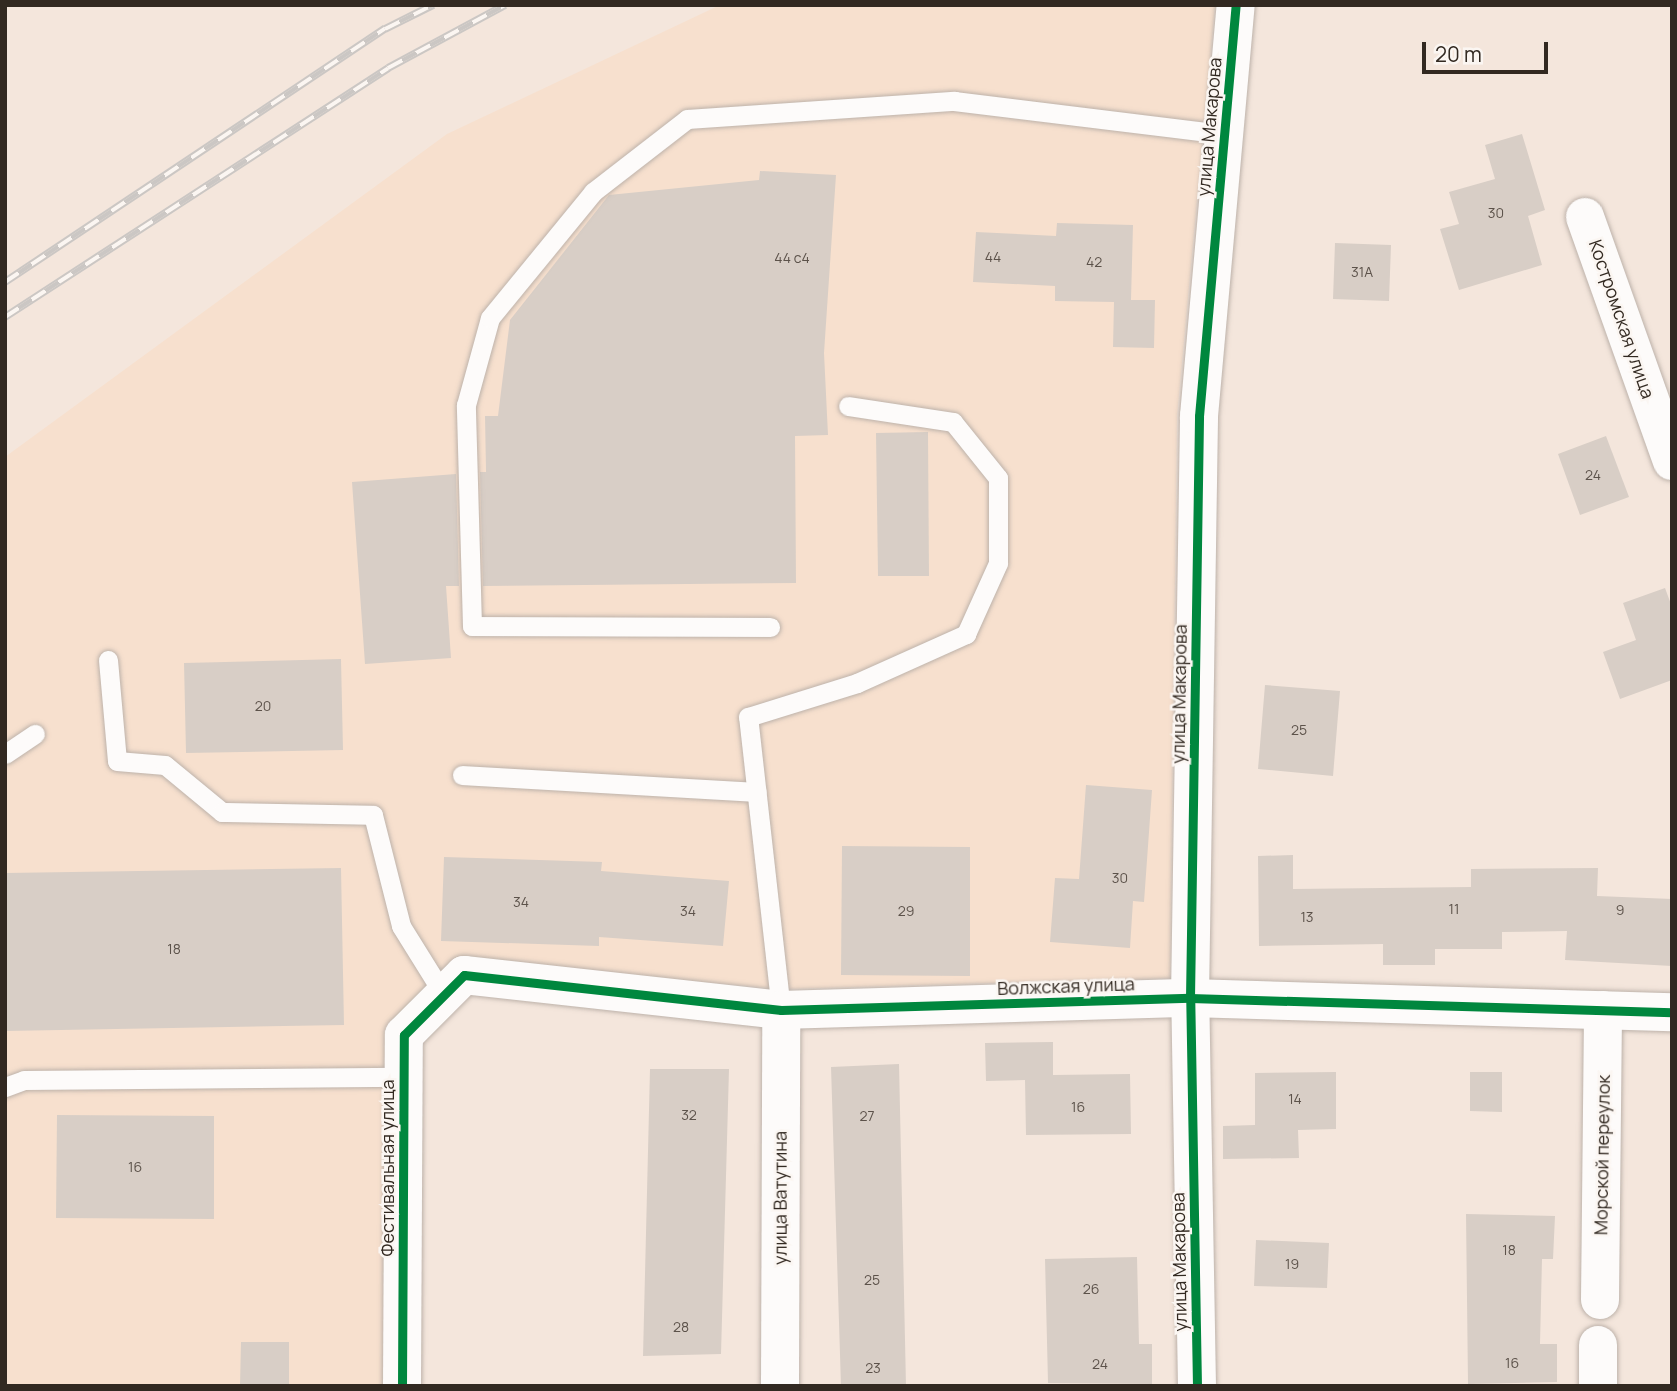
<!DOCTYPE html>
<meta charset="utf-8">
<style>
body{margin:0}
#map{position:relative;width:1677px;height:1391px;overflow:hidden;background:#f4e6dc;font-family:Manrope,sans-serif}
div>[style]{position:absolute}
.built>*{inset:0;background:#f7e0ce}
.building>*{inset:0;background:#d8cec6}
.roads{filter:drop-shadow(0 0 2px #bdb2aa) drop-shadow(0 0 2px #bdb2aa)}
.lane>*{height:19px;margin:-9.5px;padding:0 9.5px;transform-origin:9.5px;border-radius:9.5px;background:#fdfbfa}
.street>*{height:38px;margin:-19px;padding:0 19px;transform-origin:19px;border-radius:19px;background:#fdfbfa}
.rail>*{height:8px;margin-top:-4px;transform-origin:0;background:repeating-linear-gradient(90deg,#fbf6f2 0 16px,#cbc7c4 0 32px);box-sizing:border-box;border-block:2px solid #cbc7c4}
.cycleway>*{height:9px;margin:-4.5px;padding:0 4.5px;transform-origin:4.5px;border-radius:4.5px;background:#00873e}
span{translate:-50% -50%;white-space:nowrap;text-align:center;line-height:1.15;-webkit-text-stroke:5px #fbf6f2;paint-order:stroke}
.number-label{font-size:14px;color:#5c524a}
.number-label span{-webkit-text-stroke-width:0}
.street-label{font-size:18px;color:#322921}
.frame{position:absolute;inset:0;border:7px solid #322921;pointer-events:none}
.scale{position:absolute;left:1422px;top:42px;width:126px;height:32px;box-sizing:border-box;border:4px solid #322921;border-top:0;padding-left:9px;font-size:21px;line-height:24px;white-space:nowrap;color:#322921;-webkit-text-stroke:5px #fbf6f2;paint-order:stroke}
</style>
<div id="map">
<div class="built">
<i style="clip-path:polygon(720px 5px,1215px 5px,1177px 416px,1170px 978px,784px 989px,455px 961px,388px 1030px,383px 1386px,5px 1386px,5px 457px,447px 134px)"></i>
</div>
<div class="building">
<i style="clip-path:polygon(1522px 134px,1545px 210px,1528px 216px,1542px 265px,1459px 290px,1440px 229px,1459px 224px,1449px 192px,1495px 179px,1485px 145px)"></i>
<i style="clip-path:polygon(760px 171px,836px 175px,824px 353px,828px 435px,795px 436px,796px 583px,483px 586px,480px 472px,486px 472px,485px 416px,498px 416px,510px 320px,609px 195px,759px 180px)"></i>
<i style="clip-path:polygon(1057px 223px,1133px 225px,1131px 300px,1155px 300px,1154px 348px,1113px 347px,1114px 302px,1055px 301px,1055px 286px,973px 282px,976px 232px,1056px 236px)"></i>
<i style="clip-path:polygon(1335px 243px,1391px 245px,1389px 301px,1333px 299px)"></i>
<i style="clip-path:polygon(928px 432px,929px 576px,878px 576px,876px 433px)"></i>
<i style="clip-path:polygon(1606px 436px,1629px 497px,1580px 515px,1558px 454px)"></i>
<i style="clip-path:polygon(456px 474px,459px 586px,446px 586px,451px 658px,365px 664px,352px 482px)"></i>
<i style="clip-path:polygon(1665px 588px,1672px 607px,1672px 680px,1620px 699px,1603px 652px,1636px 640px,1623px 603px)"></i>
<i style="clip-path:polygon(341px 659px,343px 750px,186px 753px,184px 663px)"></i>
<i style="clip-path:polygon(1265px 685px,1340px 691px,1333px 776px,1258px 769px)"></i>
<i style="clip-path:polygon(1086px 785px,1152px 790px,1144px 902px,1133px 901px,1130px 948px,1050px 942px,1055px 878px,1079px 879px)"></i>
<i style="clip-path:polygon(842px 846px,970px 847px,970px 976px,841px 975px)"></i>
<i style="clip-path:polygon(1293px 855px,1293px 889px,1471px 887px,1471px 869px,1598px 868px,1597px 896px,1672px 899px,1672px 966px,1565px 960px,1567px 931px,1502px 932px,1502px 949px,1435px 949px,1435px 965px,1383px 965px,1383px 944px,1259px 946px,1258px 856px)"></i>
<i style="clip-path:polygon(444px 857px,602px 862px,601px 871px,729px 881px,723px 946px,599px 937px,599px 946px,441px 941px)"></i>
<i style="clip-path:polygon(341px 868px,344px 1025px,5px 1031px,5px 873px)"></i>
<i style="clip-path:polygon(1053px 1042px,1053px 1075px,1130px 1074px,1131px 1134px,1026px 1135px,1025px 1080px,986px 1081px,985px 1043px)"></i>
<i style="clip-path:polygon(899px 1064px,906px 1386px,841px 1386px,831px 1067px)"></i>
<i style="clip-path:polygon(650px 1069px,729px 1069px,721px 1354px,643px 1356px)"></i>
<i style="clip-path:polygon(1336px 1072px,1336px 1129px,1298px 1130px,1299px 1158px,1223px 1159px,1223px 1126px,1255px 1125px,1255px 1073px)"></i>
<i style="clip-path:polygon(1470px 1072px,1502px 1072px,1502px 1112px,1470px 1111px)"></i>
<i style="clip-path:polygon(57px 1115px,214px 1116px,214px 1219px,56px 1218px)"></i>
<i style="clip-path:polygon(1466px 1214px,1555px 1216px,1553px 1259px,1542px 1259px,1540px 1344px,1557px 1344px,1557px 1382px,1468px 1384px)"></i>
<i style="clip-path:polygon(1256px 1240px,1329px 1243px,1327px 1288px,1254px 1286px)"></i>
<i style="clip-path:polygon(1137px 1257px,1139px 1344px,1152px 1344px,1152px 1384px,1048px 1383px,1045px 1259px)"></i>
<i style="clip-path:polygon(241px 1342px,289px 1342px,289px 1386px,240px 1386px)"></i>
</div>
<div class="roads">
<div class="lane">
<i style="left:770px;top:627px;width:298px;rotate:-179.8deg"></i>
<i style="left:472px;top:626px;width:221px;rotate:-91.6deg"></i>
<i style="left:466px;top:405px;width:90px;rotate:-74.6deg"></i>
<i style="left:490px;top:318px;width:163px;rotate:-50.7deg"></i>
<i style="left:593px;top:192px;width:119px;rotate:-37.8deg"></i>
<i style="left:687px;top:119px;width:268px;rotate:-3.9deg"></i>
<i style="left:954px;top:101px;width:272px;rotate:7deg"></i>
<i style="left:108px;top:660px;width:101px;rotate:84.9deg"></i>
<i style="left:117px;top:761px;width:48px;rotate:4.8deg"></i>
<i style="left:165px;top:765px;width:74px;rotate:39.5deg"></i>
<i style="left:222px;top:812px;width:151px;rotate:1.1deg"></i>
<i style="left:373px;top:815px;width:114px;rotate:75.8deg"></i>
<i style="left:401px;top:926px;width:81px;rotate:58.1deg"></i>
<i style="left:5px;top:754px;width:36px;rotate:-34deg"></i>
<i style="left:462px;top:775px;width:295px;rotate:3.3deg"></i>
<i style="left:781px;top:1010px;width:295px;rotate:-96.4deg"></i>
<i style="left:748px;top:717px;width:114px;rotate:-17.3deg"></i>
<i style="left:857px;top:683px;width:120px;rotate:-24.2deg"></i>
<i style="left:966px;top:634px;width:78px;rotate:-65.7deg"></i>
<i style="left:998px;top:563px;width:85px;rotate:-90deg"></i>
<i style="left:998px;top:478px;width:72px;rotate:-128.8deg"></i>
<i style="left:953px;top:422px;width:106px;rotate:-171.3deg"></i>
<i style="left:5px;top:1087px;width:20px;rotate:-20deg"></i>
<i style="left:24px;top:1080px;width:380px;rotate:-0.5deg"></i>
</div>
<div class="street">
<i style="left:1585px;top:217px;width:259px;rotate:70.4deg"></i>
<i style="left:1600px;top:1300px;width:290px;rotate:-89.4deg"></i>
<i style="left:1598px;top:1345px;width:41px;rotate:90deg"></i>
<i style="left:402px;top:1386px;width:351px;rotate:-89.7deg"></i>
<i style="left:404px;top:1035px;width:85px;rotate:-45deg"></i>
<i style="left:464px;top:975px;width:319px;rotate:6.3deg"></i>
<i style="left:781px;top:1010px;width:409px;rotate:-1.7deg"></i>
<i style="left:1190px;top:998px;width:482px;rotate:1.7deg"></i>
<i style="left:780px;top:1386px;width:376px;rotate:-89.8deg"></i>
<i style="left:1197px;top:1386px;width:388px;rotate:-91deg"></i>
<i style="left:1190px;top:998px;width:582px;rotate:-89.11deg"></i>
<i style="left:1199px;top:416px;width:413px;rotate:-84.9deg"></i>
</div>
</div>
<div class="rail">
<i style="left:5px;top:282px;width:457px;rotate:-33.7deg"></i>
<i style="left:385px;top:29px;width:54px;rotate:-26.6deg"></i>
<i style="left:5px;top:317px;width:457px;rotate:-33deg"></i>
<i style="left:388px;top:68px;width:133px;rotate:-28.3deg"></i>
</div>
<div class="cycleway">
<i style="left:402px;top:1386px;width:351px;rotate:-89.7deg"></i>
<i style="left:404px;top:1035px;width:85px;rotate:-45deg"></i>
<i style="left:464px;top:975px;width:319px;rotate:6.3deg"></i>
<i style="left:781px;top:1010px;width:409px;rotate:-1.7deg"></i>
<i style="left:1190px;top:998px;width:482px;rotate:1.7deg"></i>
<i style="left:1197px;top:1386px;width:388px;rotate:-91deg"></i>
<i style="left:1190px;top:998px;width:582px;rotate:-89.11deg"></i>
<i style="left:1199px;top:416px;width:413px;rotate:-84.9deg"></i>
</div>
<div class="number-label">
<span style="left:1496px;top:213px">30</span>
<span style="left:993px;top:257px">44</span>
<span style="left:792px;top:258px">44 с4</span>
<span style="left:1094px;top:262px">42</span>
<span style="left:1362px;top:272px">31А</span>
<span style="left:1593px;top:475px">24</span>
<span style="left:263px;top:706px">20</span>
<span style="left:1299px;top:730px">25</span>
<span style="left:1120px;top:878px">30</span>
<span style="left:521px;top:902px">34</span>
<span style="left:1454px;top:909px">11</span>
<span style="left:1620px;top:910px">9</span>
<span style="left:688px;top:911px">34</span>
<span style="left:906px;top:911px">29</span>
<span style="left:1307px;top:917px">13</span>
<span style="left:174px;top:949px">18</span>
<span style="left:1295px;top:1099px">14</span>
<span style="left:1078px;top:1107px">16</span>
<span style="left:689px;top:1115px">32</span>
<span style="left:867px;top:1116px">27</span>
<span style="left:135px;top:1167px">16</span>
<span style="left:1509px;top:1250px">18</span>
<span style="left:1292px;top:1264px">19</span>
<span style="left:872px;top:1280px">25</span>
<span style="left:1091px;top:1289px">26</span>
<span style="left:681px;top:1327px">28</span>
<span style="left:1512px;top:1363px">16</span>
<span style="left:1100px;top:1364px">24</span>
<span style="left:873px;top:1368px">23</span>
</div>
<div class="street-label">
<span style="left:1209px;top:127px;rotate:-85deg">улица Макарова</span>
<span style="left:1622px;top:319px;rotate:71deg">Костромская улица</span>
<span style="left:1179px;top:694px;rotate:-89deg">улица Макарова</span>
<span style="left:1066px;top:986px;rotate:-2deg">Волжская улица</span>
<span style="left:1602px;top:1155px;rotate:-89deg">Морской переулок</span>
<span style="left:387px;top:1168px;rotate:-90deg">Фестивальная улица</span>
<span style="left:780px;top:1198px;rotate:-90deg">улица Ватутина</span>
<span style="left:1179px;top:1262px;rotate:-91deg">улица Макарова</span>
</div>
<div class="frame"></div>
<div class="scale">20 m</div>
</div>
